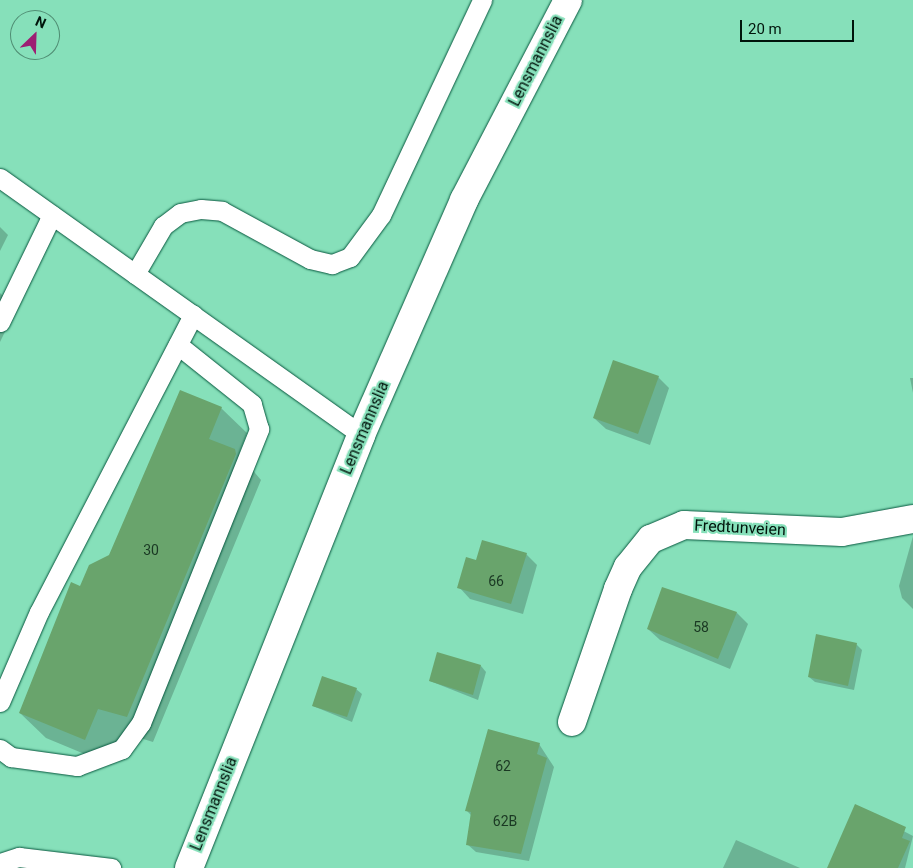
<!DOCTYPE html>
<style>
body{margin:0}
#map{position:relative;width:913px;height:868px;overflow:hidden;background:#86e0ba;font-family:Roboto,sans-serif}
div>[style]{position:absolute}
.shadow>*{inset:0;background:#0003}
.building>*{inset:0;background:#69a46c}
.roads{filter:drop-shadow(0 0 1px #07573e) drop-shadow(0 0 1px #07573e)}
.lane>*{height:19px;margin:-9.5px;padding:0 9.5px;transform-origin:9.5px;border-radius:9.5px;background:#fff}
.street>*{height:28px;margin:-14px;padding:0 14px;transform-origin:14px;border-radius:14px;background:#fff}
.secondary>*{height:28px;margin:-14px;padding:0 14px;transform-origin:14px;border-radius:14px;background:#fff}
span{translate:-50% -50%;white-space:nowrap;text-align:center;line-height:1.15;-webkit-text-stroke:4.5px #86e0ba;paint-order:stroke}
.number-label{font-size:14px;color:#1a3823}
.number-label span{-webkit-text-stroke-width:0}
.street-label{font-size:16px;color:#00140b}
.north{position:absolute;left:10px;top:10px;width:50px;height:50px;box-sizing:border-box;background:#86e0ba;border:1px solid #508e74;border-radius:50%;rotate:24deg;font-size:14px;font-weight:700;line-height:20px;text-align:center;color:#00140b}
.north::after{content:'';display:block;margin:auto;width:18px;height:22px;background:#9d1e73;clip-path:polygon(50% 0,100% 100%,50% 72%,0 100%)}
.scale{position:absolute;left:740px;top:20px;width:114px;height:22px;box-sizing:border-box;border:2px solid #00140b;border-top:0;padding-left:6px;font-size:15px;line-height:18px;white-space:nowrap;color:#00140b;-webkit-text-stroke:4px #86e0ba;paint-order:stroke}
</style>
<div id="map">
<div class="shadow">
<i style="clip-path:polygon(0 227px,8px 235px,0 251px)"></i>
<i style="clip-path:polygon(0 293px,16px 309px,0 342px)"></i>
<i style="clip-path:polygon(658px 377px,669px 388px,650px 445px,606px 429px,594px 418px)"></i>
<i style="clip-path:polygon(910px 378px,913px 378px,913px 393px)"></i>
<i style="clip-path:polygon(221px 408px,247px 433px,239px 454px,261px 480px,153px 742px,124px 733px,111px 765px,46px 738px,20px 713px,80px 587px,110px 556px)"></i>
<i style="clip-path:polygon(913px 536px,913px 609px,902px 598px,899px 586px)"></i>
<i style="clip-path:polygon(526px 554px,537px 565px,523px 614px,470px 599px,459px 587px,477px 562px)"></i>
<i style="clip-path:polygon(737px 613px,748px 624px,730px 669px,660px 640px,648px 629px)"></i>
<i style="clip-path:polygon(856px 644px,862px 650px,854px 690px,815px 682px,809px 677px)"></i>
<i style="clip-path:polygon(481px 666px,486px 672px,478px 700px,430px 681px)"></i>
<i style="clip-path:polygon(356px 689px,362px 694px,352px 722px,313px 706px)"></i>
<i style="clip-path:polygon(539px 744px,554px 767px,529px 861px,476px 852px,467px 844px,472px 816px,467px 811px)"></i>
<i style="clip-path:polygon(856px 806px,913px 836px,905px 868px,828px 868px)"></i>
<i style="clip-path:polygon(736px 840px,800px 868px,723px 868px)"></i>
</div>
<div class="building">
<i style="clip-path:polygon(613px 360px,659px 376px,638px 434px,593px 418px)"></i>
<i style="clip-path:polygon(180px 390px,222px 407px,209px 439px,235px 449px,236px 454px,127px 717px,98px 709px,85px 740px,19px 713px,71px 582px,80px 586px,89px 565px,109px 555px)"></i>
<i style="clip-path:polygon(482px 540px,527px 553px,511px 604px,457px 588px,466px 557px,476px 560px)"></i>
<i style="clip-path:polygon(662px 587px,737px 612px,718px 659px,647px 629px)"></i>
<i style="clip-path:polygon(816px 634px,857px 643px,848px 686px,808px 677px)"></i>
<i style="clip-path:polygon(437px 652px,481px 665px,473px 695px,429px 681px)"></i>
<i style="clip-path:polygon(322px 676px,357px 688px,347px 717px,312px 706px)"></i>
<i style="clip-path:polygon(488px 729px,540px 743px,537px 754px,547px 758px,521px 854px,466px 845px,471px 812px,465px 811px)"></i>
<i style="clip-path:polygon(855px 804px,906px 827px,902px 838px,910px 841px,898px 868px,827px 868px)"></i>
</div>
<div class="roads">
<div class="lane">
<i style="left:0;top:178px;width:443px;rotate:35.4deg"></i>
<i style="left:135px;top:274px;width:56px;rotate:-59.7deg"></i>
<i style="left:163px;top:226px;width:21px;rotate:-37deg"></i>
<i style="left:180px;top:213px;width:21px;rotate:-11deg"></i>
<i style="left:201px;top:209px;width:21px;rotate:5deg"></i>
<i style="left:222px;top:211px;width:100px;rotate:28.6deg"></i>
<i style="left:310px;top:259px;width:23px;rotate:13deg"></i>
<i style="left:332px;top:264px;width:19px;rotate:-21deg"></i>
<i style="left:350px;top:257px;width:52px;rotate:-53.6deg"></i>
<i style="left:381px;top:215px;width:238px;rotate:-64.8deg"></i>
<i style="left:0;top:322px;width:119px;rotate:-64.1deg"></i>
<i style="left:0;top:702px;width:98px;rotate:-66.6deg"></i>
<i style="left:39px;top:612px;width:335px;rotate:-62.6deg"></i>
<i style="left:0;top:749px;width:14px;rotate:36deg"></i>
<i style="left:11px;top:757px;width:67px;rotate:7.8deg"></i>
<i style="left:77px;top:766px;width:48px;rotate:-20.7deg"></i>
<i style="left:122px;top:749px;width:32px;rotate:-54deg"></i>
<i style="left:141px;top:723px;width:317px;rotate:-68.1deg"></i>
<i style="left:259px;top:429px;width:26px;rotate:-106deg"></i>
<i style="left:252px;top:404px;width:95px;rotate:-141.4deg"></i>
<i style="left:0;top:863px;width:20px;rotate:-18deg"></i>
<i style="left:19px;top:857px;width:93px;rotate:6.8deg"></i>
</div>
<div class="street">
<i style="left:572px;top:722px;width:141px;rotate:-70.9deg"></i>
<i style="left:618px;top:589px;width:24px;rotate:-66deg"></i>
<i style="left:628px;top:567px;width:36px;rotate:-51deg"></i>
<i style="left:651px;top:539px;width:36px;rotate:-23deg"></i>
<i style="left:684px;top:525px;width:158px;rotate:2.5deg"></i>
<i style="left:842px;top:532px;width:72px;rotate:-10.4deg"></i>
</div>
<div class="secondary">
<i style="left:189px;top:868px;width:466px;rotate:-68.3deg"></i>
<i style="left:361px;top:435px;width:257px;rotate:-66.3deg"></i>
<i style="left:464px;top:200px;width:225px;rotate:-62.5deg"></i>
</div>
</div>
<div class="number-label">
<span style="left:151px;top:550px">30</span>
<span style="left:496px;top:581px">66</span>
<span style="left:701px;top:627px">58</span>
<span style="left:503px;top:766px">62</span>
<span style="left:505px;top:821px">62B</span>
</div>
<div class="street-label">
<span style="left:536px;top:61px;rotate:-63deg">Lensmannslia</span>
<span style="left:365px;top:428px;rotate:-67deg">Lensmannslia</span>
<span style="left:740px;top:528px;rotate:3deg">Fredtunveien</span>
<span style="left:214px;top:804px;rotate:-68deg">Lensmannslia</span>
</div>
<div class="north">N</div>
<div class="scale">20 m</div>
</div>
